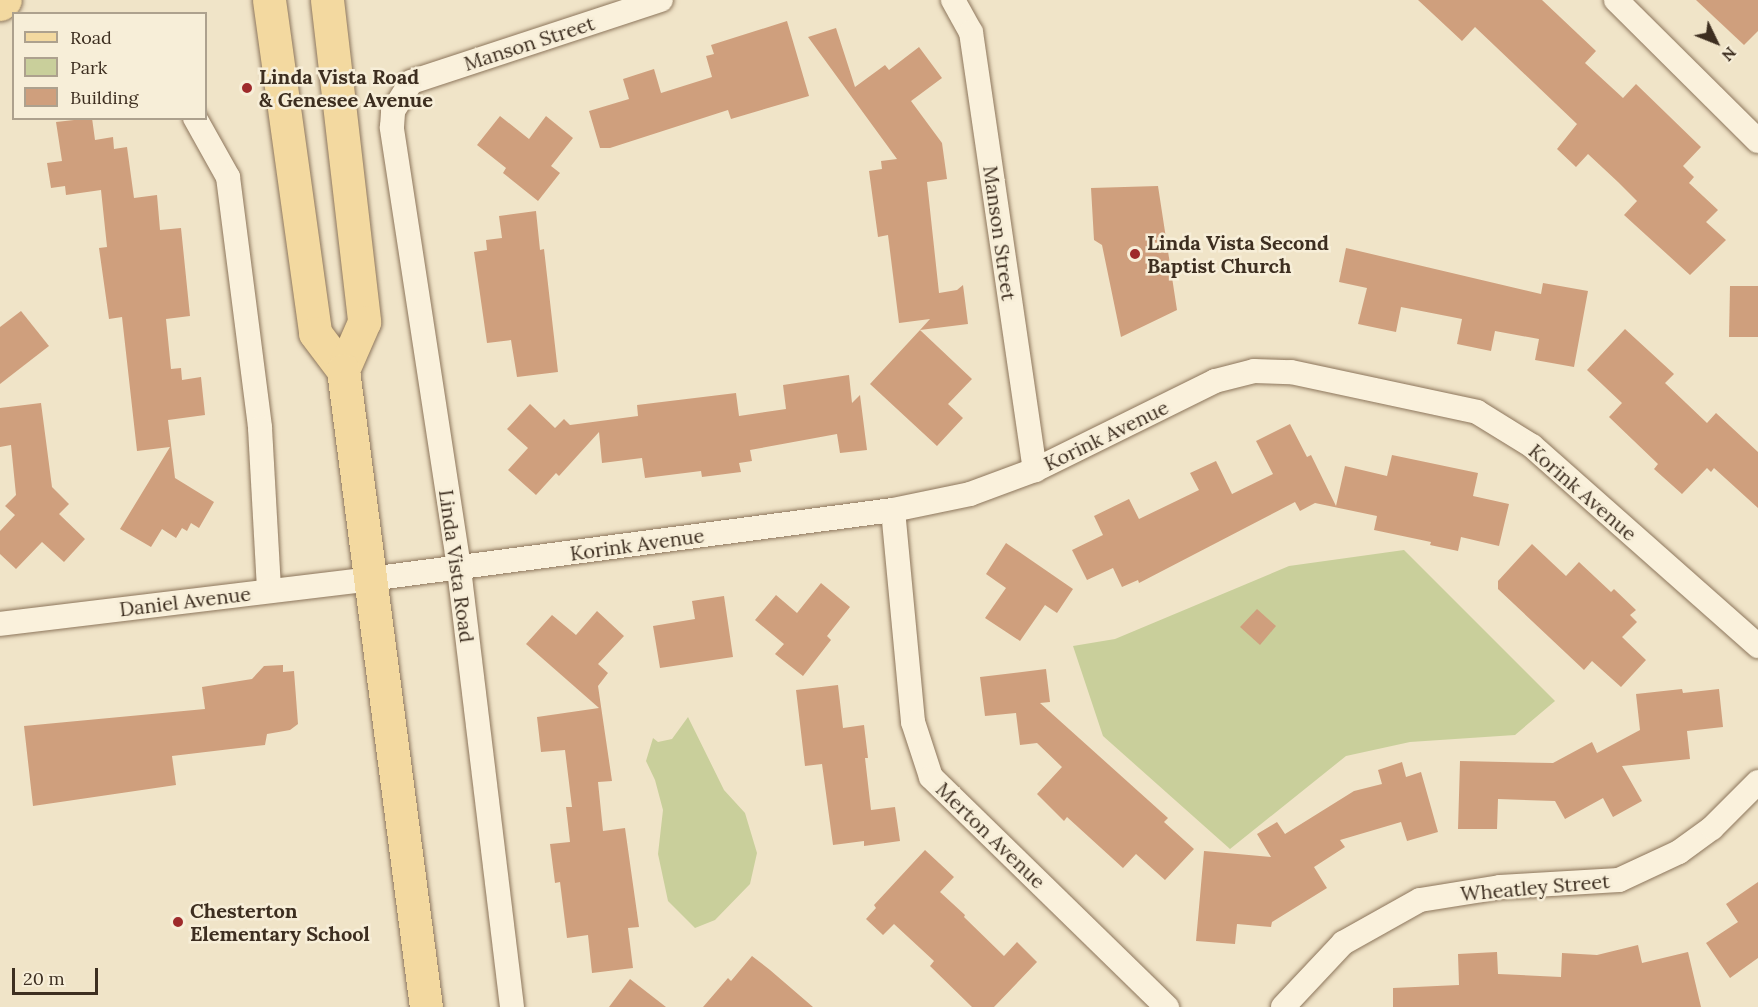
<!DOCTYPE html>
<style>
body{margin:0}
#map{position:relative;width:1758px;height:1007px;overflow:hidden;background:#f0e4c8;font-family:Lora,serif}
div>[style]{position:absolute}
.green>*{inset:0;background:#c9cf9b}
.building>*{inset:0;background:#cf9f7d}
.roads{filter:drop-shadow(0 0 2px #8d765c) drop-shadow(0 0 2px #8d765c)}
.street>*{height:24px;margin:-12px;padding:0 12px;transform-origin:12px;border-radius:12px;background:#faf1dc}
.primary>*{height:33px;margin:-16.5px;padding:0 16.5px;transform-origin:16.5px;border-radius:16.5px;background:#f3d9a0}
.dots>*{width:16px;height:16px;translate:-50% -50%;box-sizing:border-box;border:3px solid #f7eed8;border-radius:50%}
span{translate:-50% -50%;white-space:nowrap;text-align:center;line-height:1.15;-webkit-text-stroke:5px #f7eed8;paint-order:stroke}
.street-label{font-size:20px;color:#3d2e20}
.poi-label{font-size:20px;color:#3d2e20;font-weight:700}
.left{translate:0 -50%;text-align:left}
.legend{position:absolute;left:12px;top:12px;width:195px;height:108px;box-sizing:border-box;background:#f7eed8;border:2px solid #ada18e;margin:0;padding:8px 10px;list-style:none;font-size:18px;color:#3d2e20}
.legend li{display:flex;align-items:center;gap:12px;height:30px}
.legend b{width:30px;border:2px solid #ada18e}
.north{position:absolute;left:1686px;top:12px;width:60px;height:60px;-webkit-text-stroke:4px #f7eed8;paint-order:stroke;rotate:133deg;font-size:16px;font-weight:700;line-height:24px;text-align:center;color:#3d2e20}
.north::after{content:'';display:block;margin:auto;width:21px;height:27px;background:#3d2e20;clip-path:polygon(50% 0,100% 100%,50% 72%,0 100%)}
.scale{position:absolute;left:12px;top:968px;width:86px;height:27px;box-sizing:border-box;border:3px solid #3d2e20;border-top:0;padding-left:8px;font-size:18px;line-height:21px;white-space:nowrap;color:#3d2e20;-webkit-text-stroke:4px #f7eed8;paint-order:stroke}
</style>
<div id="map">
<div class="green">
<i style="clip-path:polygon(1404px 550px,1555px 701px,1515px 735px,1410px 742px,1346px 756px,1230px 849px,1103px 736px,1073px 646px,1115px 639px,1289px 566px)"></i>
<i style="clip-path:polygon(688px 717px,724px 790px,745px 813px,757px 853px,750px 884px,715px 920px,695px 928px,668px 901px,658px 854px,663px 810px,655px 780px,646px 761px,653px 738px,658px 742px,672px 739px)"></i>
</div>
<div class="building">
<i style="clip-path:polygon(1418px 0,1542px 0,1596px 51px,1585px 63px,1623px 98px,1636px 84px,1701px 147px,1683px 166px,1694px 177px,1689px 183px,1718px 210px,1706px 222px,1726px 240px,1690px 275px,1624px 215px,1637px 201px,1618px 182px,1588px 154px,1576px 167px,1557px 149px,1577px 124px,1475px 27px,1462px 41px)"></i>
<i style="clip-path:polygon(1696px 0,1758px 0,1758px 31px,1744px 45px)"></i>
<i style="clip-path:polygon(787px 21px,809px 96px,731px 119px,728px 110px,610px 148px,600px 148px,589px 111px,629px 99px,623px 79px,654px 69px,661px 93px,712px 77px,706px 56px,714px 54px,711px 45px)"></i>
<i style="clip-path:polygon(836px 28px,855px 87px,885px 65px,889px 70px,919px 47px,942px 78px,911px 101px,942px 143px,947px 179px,927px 182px,939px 293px,957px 290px,963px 285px,968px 324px,920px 330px,930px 319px,899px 323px,888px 235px,878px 237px,869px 171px,882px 169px,881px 161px,897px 159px,808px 37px)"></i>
<i style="clip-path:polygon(500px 116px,529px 139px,546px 116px,573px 138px,551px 166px,560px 173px,538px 201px,503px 173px,506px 168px,477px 145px)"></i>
<i style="clip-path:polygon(92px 118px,95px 140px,113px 137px,114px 149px,127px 147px,134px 198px,157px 195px,160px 230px,181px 228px,190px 316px,166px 319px,171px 369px,181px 368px,182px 380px,201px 377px,205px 415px,168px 420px,175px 478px,214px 502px,199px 528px,191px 523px,187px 531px,182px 528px,176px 538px,162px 529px,151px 547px,120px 529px,170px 447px,137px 451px,122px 317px,109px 319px,99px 248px,107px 247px,101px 190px,66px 195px,65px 186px,51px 188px,47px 163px,62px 161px,56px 122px)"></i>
<i style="clip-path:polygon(1158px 186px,1177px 310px,1121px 337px,1102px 245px,1094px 240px,1091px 188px)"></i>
<i style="clip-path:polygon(536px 211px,540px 250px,544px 249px,558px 372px,517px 377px,511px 340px,487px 343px,474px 252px,487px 250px,486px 240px,502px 238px,499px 216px)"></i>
<i style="clip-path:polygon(1346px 248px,1541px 294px,1543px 283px,1588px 291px,1574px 367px,1535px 360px,1539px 339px,1495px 331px,1491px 351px,1457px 344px,1462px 319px,1401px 307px,1396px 332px,1358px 324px,1367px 288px,1339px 282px)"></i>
<i style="clip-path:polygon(1730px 286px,1758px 286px,1758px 337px,1729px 337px)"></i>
<i style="clip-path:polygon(21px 311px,49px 346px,0 384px,0 327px)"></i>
<i style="clip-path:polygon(1625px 329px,1674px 374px,1665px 383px,1707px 423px,1716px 413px,1758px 452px,1758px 508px,1714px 468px,1711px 472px,1707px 468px,1682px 494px,1654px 469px,1658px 464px,1609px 417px,1622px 403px,1587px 370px)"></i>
<i style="clip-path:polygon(920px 330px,972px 379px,948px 404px,963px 418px,937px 446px,870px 384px)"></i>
<i style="clip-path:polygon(849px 375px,852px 403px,860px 395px,867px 450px,840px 453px,837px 434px,750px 450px,752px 461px,739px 463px,741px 472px,702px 477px,701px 471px,645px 478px,642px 458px,602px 463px,599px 432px,559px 476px,556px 473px,536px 495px,508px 470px,528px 448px,507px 429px,530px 404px,555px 428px,564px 419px,570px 425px,638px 416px,637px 405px,736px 393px,739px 416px,786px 409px,783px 385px)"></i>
<i style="clip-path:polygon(41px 403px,52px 487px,69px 504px,59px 514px,85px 539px,64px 562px,42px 542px,16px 569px,0 554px,0 531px,15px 515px,5px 506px,16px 495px,11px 445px,0 447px,0 408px)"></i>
<i style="clip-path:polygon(1290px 424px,1307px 457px,1311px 455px,1336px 506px,1345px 466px,1387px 476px,1392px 455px,1478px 473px,1473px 496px,1509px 504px,1499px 546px,1461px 537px,1458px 551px,1430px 545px,1431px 542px,1374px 530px,1377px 516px,1315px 503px,1300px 511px,1295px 502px,1139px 583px,1138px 580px,1122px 587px,1113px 568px,1087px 580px,1072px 550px,1103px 535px,1094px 516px,1129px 499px,1139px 519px,1199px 490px,1190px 473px,1216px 461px,1232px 494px,1273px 474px,1256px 441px)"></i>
<i style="clip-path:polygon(1006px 543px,1073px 589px,1057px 613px,1045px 605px,1020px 641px,985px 618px,1006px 588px,986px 574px)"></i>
<i style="clip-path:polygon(1532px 544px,1566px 576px,1579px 562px,1611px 592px,1614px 589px,1636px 610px,1630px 615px,1637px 622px,1622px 637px,1646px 660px,1621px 687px,1592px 661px,1584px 670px,1498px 589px,1498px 581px)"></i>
<i style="clip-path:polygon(821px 583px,850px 607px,827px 636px,831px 640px,803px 676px,775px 654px,784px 644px,755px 620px,776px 595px,797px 613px)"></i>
<i style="clip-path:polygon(724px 596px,733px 657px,660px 668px,653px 626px,695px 619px,692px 601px)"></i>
<i style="clip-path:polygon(1257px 609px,1276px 626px,1260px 645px,1240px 627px)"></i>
<i style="clip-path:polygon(597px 611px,624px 636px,598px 664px,608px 673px,598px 686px,612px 781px,598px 782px,603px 831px,625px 828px,639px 927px,628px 928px,633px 968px,592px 973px,588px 935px,567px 938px,560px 882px,555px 883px,550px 844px,570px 842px,566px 807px,572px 807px,565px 750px,541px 752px,537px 717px,599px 708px,526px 644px,552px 615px,576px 635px)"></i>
<i style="clip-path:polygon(283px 665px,283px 672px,294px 671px,298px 724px,290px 730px,267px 734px,265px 745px,172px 756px,176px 785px,33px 806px,24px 726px,205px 709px,202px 687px,252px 679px,264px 666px)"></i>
<i style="clip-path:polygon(1046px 669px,1050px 702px,1040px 703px,1168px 818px,1164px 822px,1194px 849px,1165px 880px,1136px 854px,1123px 868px,1067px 817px,1064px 821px,1037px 794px,1062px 767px,1037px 743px,1020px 745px,1016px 713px,985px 716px,980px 677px)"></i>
<i style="clip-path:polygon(838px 685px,843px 728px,864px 725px,868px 758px,865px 758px,871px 810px,895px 807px,900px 841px,864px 846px,864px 841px,833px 845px,822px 764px,805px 766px,796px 690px)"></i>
<i style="clip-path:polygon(1682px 689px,1683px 693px,1719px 689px,1723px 727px,1687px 731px,1690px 759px,1622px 766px,1642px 801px,1613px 817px,1603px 798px,1565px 819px,1555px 801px,1498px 799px,1497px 829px,1458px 829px,1460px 761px,1553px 763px,1592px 742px,1597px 753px,1640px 730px,1636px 694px)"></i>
<i style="clip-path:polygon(1402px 762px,1406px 777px,1421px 772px,1438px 832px,1407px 841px,1401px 822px,1340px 840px,1345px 847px,1314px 867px,1327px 888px,1272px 922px,1271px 927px,1237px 924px,1235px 944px,1196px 941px,1204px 851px,1271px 857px,1257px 834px,1277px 822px,1285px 834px,1354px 791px,1382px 784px,1378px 770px)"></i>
<i style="clip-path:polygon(925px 850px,954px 877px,940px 892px,965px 915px,964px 917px,1004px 956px,1017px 942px,1037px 962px,994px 1007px,972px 1007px,930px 966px,934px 961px,894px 924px,883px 935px,866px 919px,876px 908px,874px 905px)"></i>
<i style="clip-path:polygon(1758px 882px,1758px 958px,1730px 978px,1706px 943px,1738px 922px,1726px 904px)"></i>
<i style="clip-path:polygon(1638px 945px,1642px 963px,1688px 952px,1701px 1007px,1393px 1007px,1393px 988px,1459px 985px,1458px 954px,1497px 952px,1498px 974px,1561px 977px,1562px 953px,1597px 955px)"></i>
<i style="clip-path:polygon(752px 956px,770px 970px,813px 1007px,703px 1007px,728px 978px,731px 981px)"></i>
<i style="clip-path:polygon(630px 979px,666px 1007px,609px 1007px)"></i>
</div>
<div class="roads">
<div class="street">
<i style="left:953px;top:0;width:37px;rotate:61deg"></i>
<i style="left:971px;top:32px;width:443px;rotate:81.7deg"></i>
<i style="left:1616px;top:0;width:200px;rotate:44.8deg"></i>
<i style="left:195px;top:118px;width:68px;rotate:60.8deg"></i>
<i style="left:228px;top:177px;width:253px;rotate:82.7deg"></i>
<i style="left:260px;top:428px;width:163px;rotate:86.8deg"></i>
<i style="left:893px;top:510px;width:213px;rotate:84.6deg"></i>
<i style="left:913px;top:722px;width:58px;rotate:71.9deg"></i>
<i style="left:931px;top:777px;width:330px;rotate:44.3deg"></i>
<i style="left:0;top:624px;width:373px;rotate:-6.9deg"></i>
<i style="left:370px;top:579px;width:528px;rotate:-7.52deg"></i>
<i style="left:893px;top:510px;width:79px;rotate:-11.7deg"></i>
<i style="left:970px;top:494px;width:69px;rotate:-20.3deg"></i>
<i style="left:1035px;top:470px;width:201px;rotate:-26.3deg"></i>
<i style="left:1215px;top:381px;width:40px;rotate:-14.4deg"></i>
<i style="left:1254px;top:371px;width:37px;rotate:2deg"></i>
<i style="left:1291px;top:372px;width:190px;rotate:12.1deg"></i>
<i style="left:1477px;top:412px;width:65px;rotate:31.7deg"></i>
<i style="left:1532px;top:446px;width:302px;rotate:41.5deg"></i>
<i style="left:512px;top:1007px;width:443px;rotate:-96.9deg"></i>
<i style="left:459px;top:567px;width:445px;rotate:-98.7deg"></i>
<i style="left:392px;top:127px;width:16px;rotate:-86deg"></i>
<i style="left:393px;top:111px;width:34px;rotate:-58deg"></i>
<i style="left:411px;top:82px;width:263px;rotate:-18.2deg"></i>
<i style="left:1283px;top:1007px;width:88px;rotate:-46.8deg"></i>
<i style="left:1343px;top:943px;width:88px;rotate:-29.2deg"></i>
<i style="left:1420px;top:900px;width:81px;rotate:-9.2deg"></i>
<i style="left:1500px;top:887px;width:119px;rotate:-3.4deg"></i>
<i style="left:1619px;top:880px;width:66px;rotate:-25deg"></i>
<i style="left:1679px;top:852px;width:41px;rotate:-36deg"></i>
<i style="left:1712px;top:828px;width:65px;rotate:-45deg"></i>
</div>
<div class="primary">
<i style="left:269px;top:0;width:336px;rotate:82.1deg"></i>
<i style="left:315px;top:333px;width:46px;rotate:52.9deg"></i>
<i style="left:327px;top:0;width:324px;rotate:83.4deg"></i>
<i style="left:364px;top:322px;width:52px;rotate:113.6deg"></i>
<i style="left:343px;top:370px;width:642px;rotate:82.58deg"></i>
<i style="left:0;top:4px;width:6px;rotate:-39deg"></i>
</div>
</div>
<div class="dots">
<i style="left:247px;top:88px;background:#9e2a2b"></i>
<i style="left:1135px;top:254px;background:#9e2a2b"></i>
<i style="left:178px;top:922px;background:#9e2a2b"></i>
</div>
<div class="street-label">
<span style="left:529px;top:43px;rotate:-18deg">Manson Street</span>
<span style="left:1000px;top:233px;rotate:82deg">Manson Street</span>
<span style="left:1106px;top:435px;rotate:-26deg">Korink Avenue</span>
<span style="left:1583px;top:492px;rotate:41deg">Korink Avenue</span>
<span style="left:637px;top:544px;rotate:-8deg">Korink Avenue</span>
<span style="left:457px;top:566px;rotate:82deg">Linda Vista Road</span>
<span style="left:185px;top:601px;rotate:-7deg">Daniel Avenue</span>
<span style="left:991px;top:835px;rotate:44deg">Merton Avenue</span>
<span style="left:1535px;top:887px;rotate:-5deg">Wheatley Street</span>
</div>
<div class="poi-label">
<span class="left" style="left:259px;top:88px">Linda Vista Road<br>&amp; Genesee Avenue</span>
<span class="left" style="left:1147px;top:254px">Linda Vista Second<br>Baptist Church</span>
<span class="left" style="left:190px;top:922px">Chesterton<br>Elementary School</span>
</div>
<ul class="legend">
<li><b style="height:8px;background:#f3d9a0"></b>Road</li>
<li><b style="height:16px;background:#c9cf9b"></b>Park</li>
<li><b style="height:16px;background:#cf9f7d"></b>Building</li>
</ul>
<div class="north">N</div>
<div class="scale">20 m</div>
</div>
